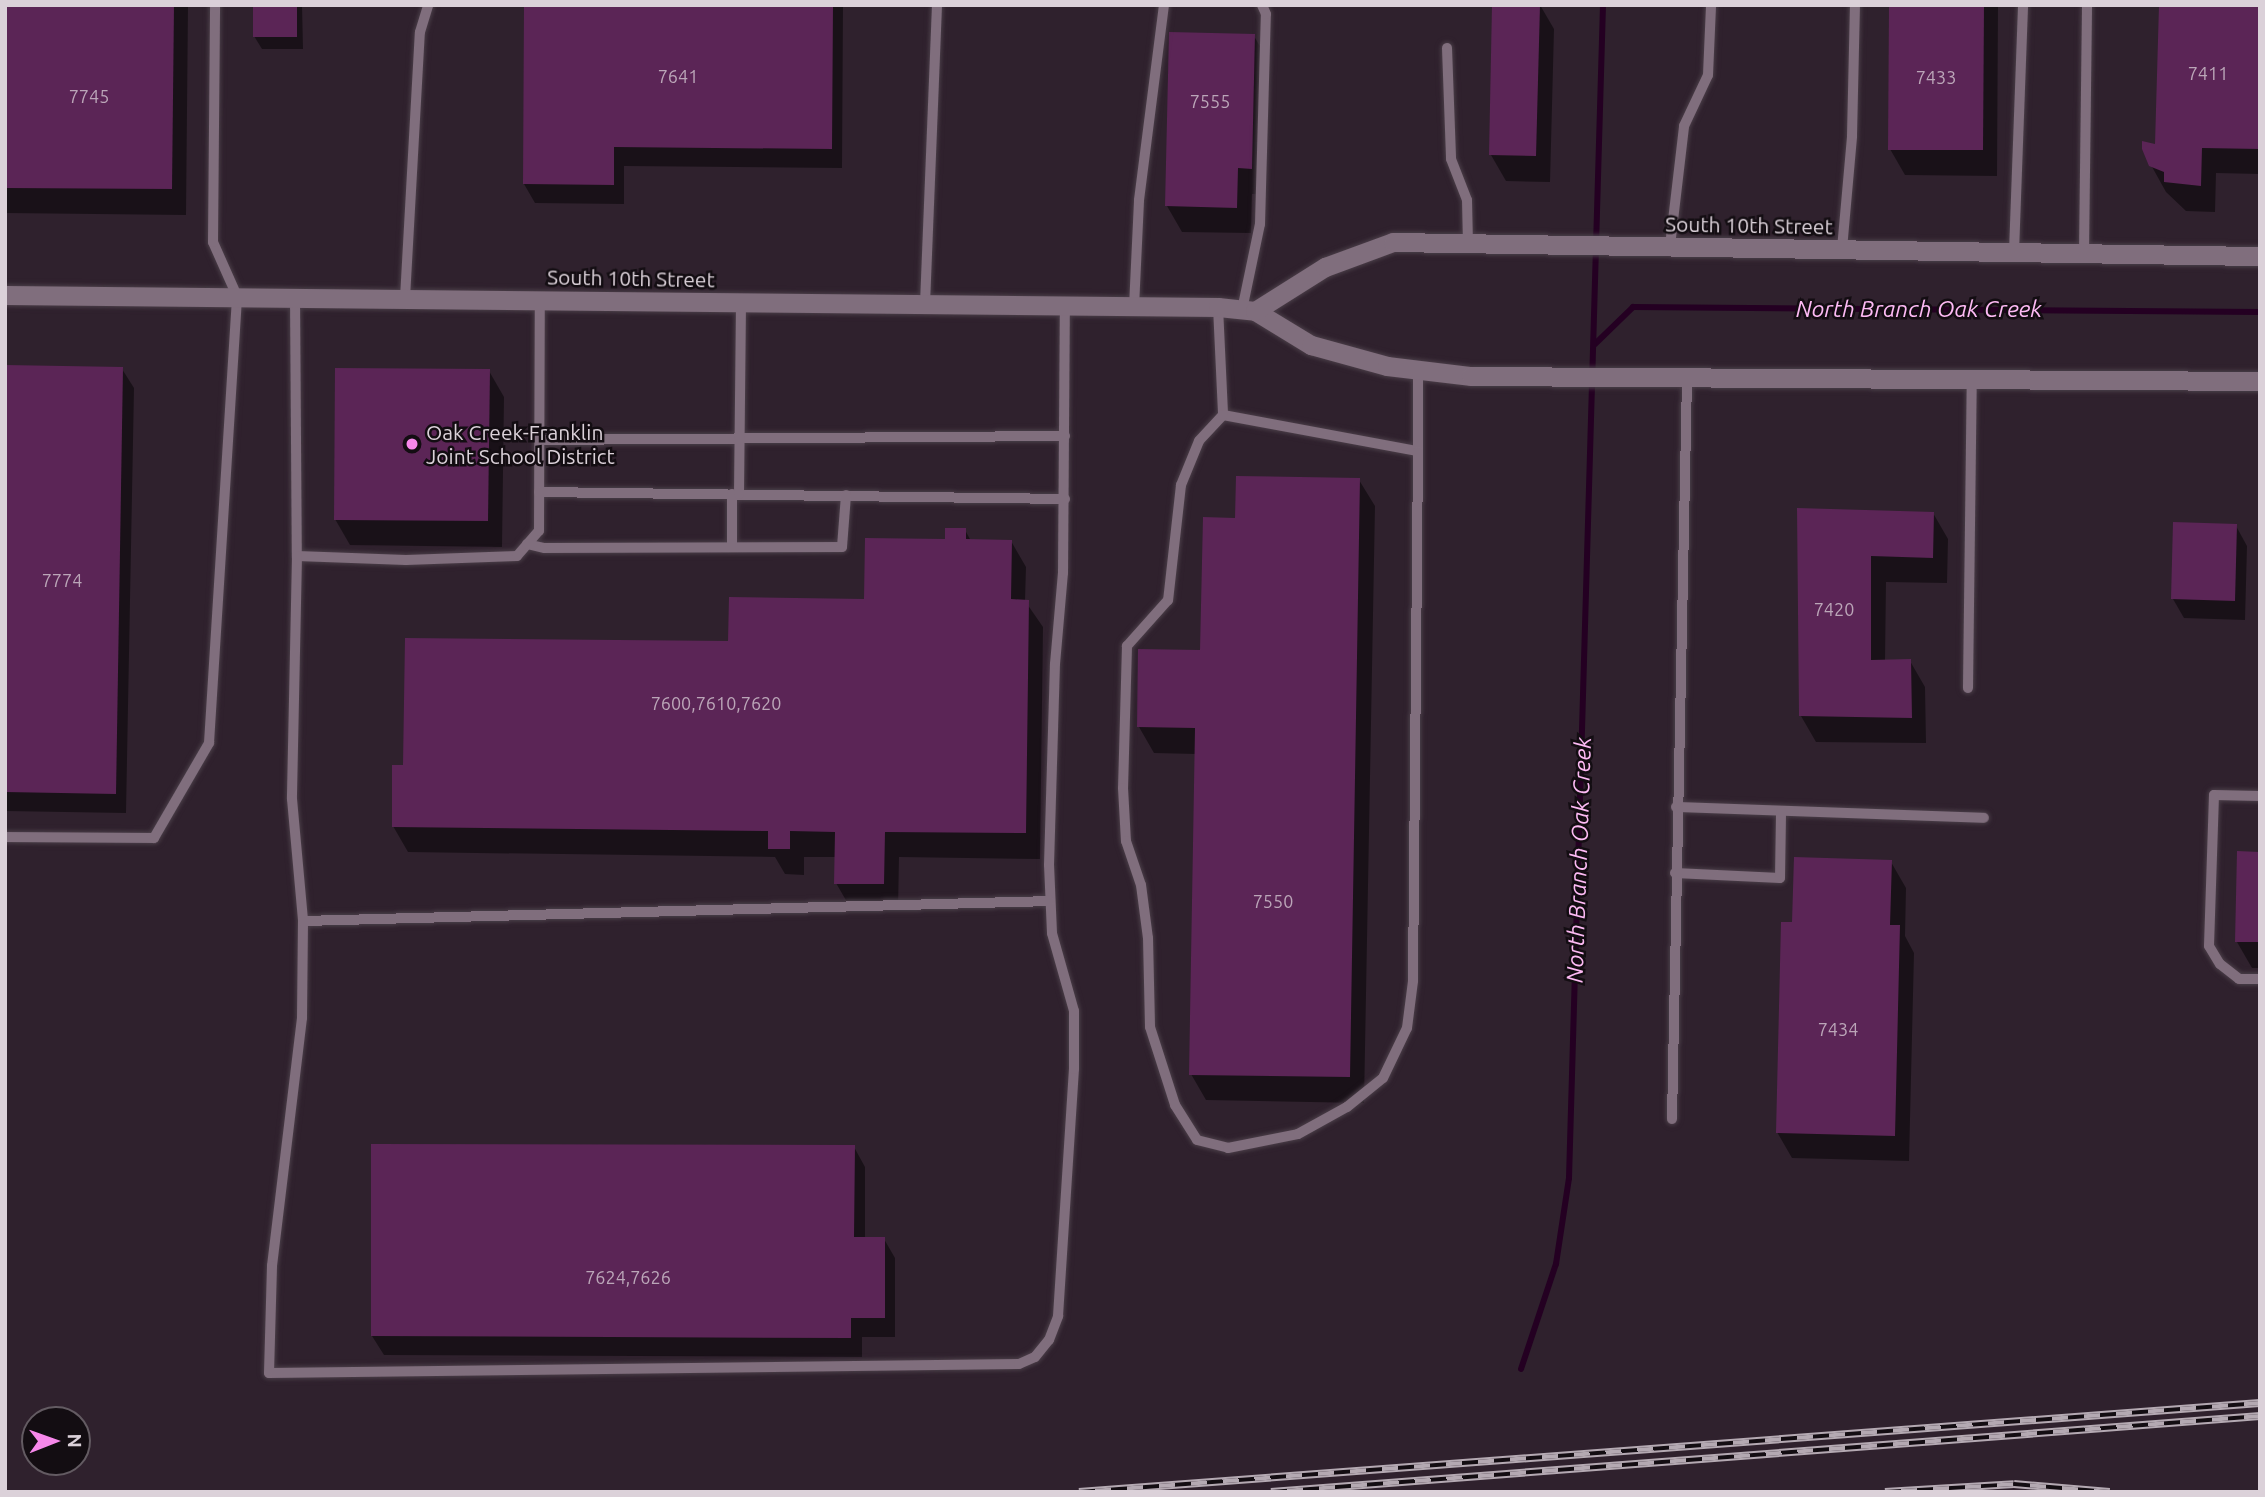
<!DOCTYPE html>
<style>
body{margin:0}
#map{position:relative;width:2265px;height:1497px;overflow:hidden;background:#2f212d;font-family:Ubuntu,sans-serif}
div>[style]{position:absolute}
.shadow>*{inset:0;background:#0007}
.stream>*{height:6px;margin:-3px;padding:0 3px;transform-origin:3px;border-radius:3px;background:#240022}
.building>*{inset:0;background:#5b2556}
.roads{filter:drop-shadow(0 0 2px #4a3e48) drop-shadow(0 0 2px #4a3e48)}
.lane>*{height:10px;margin:-5px;padding:0 5px;transform-origin:5px;border-radius:5px;background:#806e7d}
.street>*{height:19px;margin:-9.5px;padding:0 9.5px;transform-origin:9.5px;border-radius:9.5px;background:#806e7d}
.rail>*{height:8px;margin-top:-4px;transform-origin:0;background:repeating-linear-gradient(90deg,#130d12 0 16px,#b4a9b2 0 32px);box-sizing:border-box;border-block:2px solid #b4a9b2}
.dots>*{width:19px;height:19px;translate:-50% -50%;box-sizing:border-box;border:4px solid #130d12;border-radius:50%}
span{translate:-50% -50%;white-space:nowrap;text-align:center;line-height:1.15;-webkit-text-stroke:5px #130d12;paint-order:stroke}
.number-label{font-size:18px;color:#bba6b8}
.number-label span{-webkit-text-stroke-width:0}
.street-label{font-size:21px;color:#dbd1d9}
.poi-label{font-size:21px;color:#dbd1d9}
.left{translate:0 -50%;text-align:left}
.water-label{font-size:23px;color:#fdbaf4;font-style:italic}
.frame{position:absolute;inset:0;border:7px solid #dbd1d9;pointer-events:none}
.north{position:absolute;left:21px;top:1406px;width:70px;height:70px;box-sizing:border-box;background:#130d12;border:2px solid #635b62;border-radius:50%;rotate:89deg;font-size:19px;font-weight:700;line-height:28px;text-align:center;color:#dbd1d9}
.north::after{content:'';display:block;margin:auto;width:24px;height:32px;background:#f788eb;clip-path:polygon(50% 0,100% 100%,50% 72%,0 100%)}
</style>
<div id="map">
<div class="shadow">
<i style="clip-path:polygon(5px 5px,188px 5px,186px 215px,5px 213px)"></i>
<i style="clip-path:polygon(255px 5px,302px 5px,303px 49px,262px 49px,254px 36px)"></i>
<i style="clip-path:polygon(526px 5px,843px 5px,842px 168px,624px 166px,624px 204px,535px 203px,524px 184px)"></i>
<i style="clip-path:polygon(1540px 5px,1554px 29px,1550px 182px,1506px 181px,1491px 155px)"></i>
<i style="clip-path:polygon(1891px 5px,1998px 5px,1997px 176px,1905px 175px,1890px 149px)"></i>
<i style="clip-path:polygon(2260px 5px,2260px 174px,2216px 173px,2215px 212px,2186px 211px,2166px 192px,2151px 165px,2157px 146px)"></i>
<i style="clip-path:polygon(1254px 36px,1269px 62px,1266px 194px,1252px 194px,1251px 233px,1182px 232px,1167px 206px)"></i>
<i style="clip-path:polygon(5px 367px,122px 369px,134px 388px,126px 813px,5px 811px)"></i>
<i style="clip-path:polygon(489px 371px,504px 397px,502px 547px,350px 545px,335px 519px)"></i>
<i style="clip-path:polygon(1359px 480px,1375px 506px,1364px 1103px,1206px 1100px,1191px 1074px,1196px 754px,1154px 753px,1139px 727px,1202px 651px,1237px 519px)"></i>
<i style="clip-path:polygon(1799px 510px,1933px 513px,1948px 539px,1947px 583px,1886px 582px,1885px 661px,1910px 661px,1925px 687px,1926px 743px,1816px 742px,1801px 716px)"></i>
<i style="clip-path:polygon(2236px 526px,2247px 546px,2245px 620px,2184px 618px,2173px 599px)"></i>
<i style="clip-path:polygon(965px 530px,971px 541px,1011px 541px,1026px 567px,1025px 601px,1043px 627px,1040px 859px,899px 857px,898px 910px,851px 909px,836px 883px,836px 857px,804px 857px,804px 875px,785px 874px,775px 857px,408px 852px,393px 826px,405px 767px,730px 643px,866px 601px)"></i>
<i style="clip-path:polygon(2260px 854px,2260px 968px,2252px 968px,2237px 942px)"></i>
<i style="clip-path:polygon(1891px 862px,1906px 888px,1905px 936px,1914px 953px,1909px 1161px,1792px 1158px,1777px 1132px,1794px 924px)"></i>
<i style="clip-path:polygon(854px 1147px,865px 1167px,865px 1239px,884px 1239px,895px 1258px,895px 1337px,862px 1337px,862px 1357px,384px 1355px,372px 1336px)"></i>
</div>
<div class="stream">
<i style="left:1595px;top:344px;width:53px;rotate:-44.2deg"></i>
<i style="left:1633px;top:307px;width:627px;rotate:0.46deg"></i>
<i style="left:1521px;top:1369px;width:111px;rotate:-71.6deg"></i>
<i style="left:1556px;top:1264px;width:87px;rotate:-81.4deg"></i>
<i style="left:1569px;top:1178px;width:1173px;rotate:-88.34deg"></i>
</div>
<div class="building">
<i style="clip-path:polygon(5px 5px,174px 5px,172px 189px,5px 188px)"></i>
<i style="clip-path:polygon(253px 5px,297px 5px,297px 37px,253px 37px)"></i>
<i style="clip-path:polygon(524px 5px,833px 5px,832px 149px,614px 147px,614px 185px,523px 184px)"></i>
<i style="clip-path:polygon(1492px 5px,1540px 5px,1536px 156px,1489px 155px)"></i>
<i style="clip-path:polygon(1889px 5px,1984px 5px,1983px 150px,1888px 150px)"></i>
<i style="clip-path:polygon(2159px 5px,2260px 5px,2260px 149px,2202px 148px,2201px 186px,2164px 182px,2164px 172px,2149px 166px,2142px 149px,2142px 141px,2155px 144px)"></i>
<i style="clip-path:polygon(1169px 32px,1255px 34px,1252px 169px,1238px 168px,1237px 208px,1165px 206px)"></i>
<i style="clip-path:polygon(5px 365px,123px 367px,116px 794px,5px 792px)"></i>
<i style="clip-path:polygon(335px 368px,490px 369px,488px 521px,334px 520px)"></i>
<i style="clip-path:polygon(1236px 476px,1360px 478px,1350px 1077px,1189px 1075px,1195px 728px,1137px 727px,1138px 649px,1200px 650px,1203px 517px,1235px 518px)"></i>
<i style="clip-path:polygon(1797px 508px,1934px 512px,1933px 558px,1871px 556px,1871px 660px,1911px 659px,1912px 718px,1799px 716px)"></i>
<i style="clip-path:polygon(2173px 522px,2237px 524px,2235px 601px,2171px 599px)"></i>
<i style="clip-path:polygon(945px 528px,966px 528px,966px 539px,1012px 540px,1011px 599px,1029px 600px,1026px 833px,885px 832px,884px 884px,834px 884px,835px 832px,790px 831px,790px 849px,768px 849px,768px 831px,392px 827px,392px 765px,403px 765px,405px 638px,728px 641px,729px 597px,864px 599px,865px 538px,945px 539px)"></i>
<i style="clip-path:polygon(2237px 851px,2260px 852px,2260px 942px,2235px 942px)"></i>
<i style="clip-path:polygon(1794px 857px,1892px 860px,1890px 925px,1900px 925px,1895px 1136px,1776px 1133px,1781px 922px,1792px 922px)"></i>
<i style="clip-path:polygon(371px 1144px,855px 1145px,854px 1237px,885px 1237px,885px 1318px,851px 1318px,851px 1338px,371px 1336px)"></i>
</div>
<div class="roads">
<div class="lane">
<i style="left:1447px;top:48px;width:111px;rotate:87.9deg"></i>
<i style="left:1451px;top:159px;width:44px;rotate:68.7deg"></i>
<i style="left:1467px;top:200px;width:43px;rotate:88.7deg"></i>
<i style="left:1670px;top:246px;width:121px;rotate:-83.3deg"></i>
<i style="left:1684px;top:126px;width:56px;rotate:-64.8deg"></i>
<i style="left:1708px;top:75px;width:70px;rotate:-87.5deg"></i>
<i style="left:1842px;top:249px;width:113px;rotate:-84.9deg"></i>
<i style="left:1852px;top:136px;width:131px;rotate:-88.7deg"></i>
<i style="left:2014px;top:252px;width:247px;rotate:-87.9deg"></i>
<i style="left:2084px;top:253px;width:248px;rotate:-89.3deg"></i>
<i style="left:295px;top:296px;width:260px;rotate:89.6deg"></i>
<i style="left:297px;top:556px;width:109px;rotate:2.1deg"></i>
<i style="left:406px;top:560px;width:111px;rotate:-2.1deg"></i>
<i style="left:517px;top:556px;width:33px;rotate:-49deg"></i>
<i style="left:539px;top:531px;width:231px;rotate:-89.8deg"></i>
<i style="left:405px;top:298px;width:266px;rotate:-86.8deg"></i>
<i style="left:420px;top:32px;width:28px;rotate:-73deg"></i>
<i style="left:925px;top:304px;width:299px;rotate:-87.7deg"></i>
<i style="left:1134px;top:307px;width:107px;rotate:-87.3deg"></i>
<i style="left:1139px;top:200px;width:197px;rotate:-82.7deg"></i>
<i style="left:1218px;top:307px;width:108px;rotate:87.3deg"></i>
<i style="left:1223px;top:415px;width:198px;rotate:10.5deg"></i>
<i style="left:1418px;top:451px;width:82px;rotate:-90deg"></i>
<i style="left:1242px;top:310px;width:88px;rotate:-78.2deg"></i>
<i style="left:1260px;top:224px;width:210px;rotate:-88.4deg"></i>
<i style="left:1266px;top:14px;width:10px;rotate:-114deg"></i>
<i style="left:1223px;top:415px;width:35px;rotate:133deg"></i>
<i style="left:1199px;top:441px;width:48px;rotate:112.2deg"></i>
<i style="left:1181px;top:485px;width:116px;rotate:96.4deg"></i>
<i style="left:1168px;top:600px;width:62px;rotate:131.7deg"></i>
<i style="left:1127px;top:646px;width:142px;rotate:91.6deg"></i>
<i style="left:1123px;top:788px;width:53px;rotate:86.8deg"></i>
<i style="left:1126px;top:841px;width:46px;rotate:71.2deg"></i>
<i style="left:1141px;top:885px;width:53px;rotate:82.5deg"></i>
<i style="left:1148px;top:938px;width:89px;rotate:88.7deg"></i>
<i style="left:1150px;top:1027px;width:82px;rotate:72.2deg"></i>
<i style="left:1175px;top:1105px;width:41px;rotate:57.8deg"></i>
<i style="left:1197px;top:1140px;width:32px;rotate:14deg"></i>
<i style="left:1228px;top:1148px;width:71px;rotate:-11.3deg"></i>
<i style="left:1298px;top:1134px;width:56px;rotate:-28.9deg"></i>
<i style="left:1347px;top:1107px;width:46px;rotate:-38.9deg"></i>
<i style="left:1383px;top:1078px;width:55px;rotate:-64.4deg"></i>
<i style="left:1407px;top:1028px;width:47px;rotate:-82.7deg"></i>
<i style="left:1413px;top:981px;width:530px;rotate:-89.46deg"></i>
<i style="left:540px;top:440px;width:525px;rotate:-0.44deg"></i>
<i style="left:539px;top:492px;width:526px;rotate:0.76deg"></i>
<i style="left:732px;top:494px;width:53px;rotate:90deg"></i>
<i style="left:739px;top:494px;width:192px;rotate:-89.4deg"></i>
<i style="left:527px;top:544px;width:18px;rotate:13deg"></i>
<i style="left:545px;top:548px;width:297px;rotate:-0.2deg"></i>
<i style="left:842px;top:547px;width:52px;rotate:-85.6deg"></i>
<i style="left:297px;top:556px;width:243px;rotate:91.2deg"></i>
<i style="left:292px;top:799px;width:122px;rotate:84.8deg"></i>
<i style="left:303px;top:921px;width:97px;rotate:90.6deg"></i>
<i style="left:302px;top:1018px;width:250px;rotate:96.9deg"></i>
<i style="left:272px;top:1266px;width:107px;rotate:91.6deg"></i>
<i style="left:269px;top:1373px;width:750px;rotate:-0.69deg"></i>
<i style="left:1019px;top:1364px;width:17px;rotate:-24deg"></i>
<i style="left:1035px;top:1357px;width:22px;rotate:-51deg"></i>
<i style="left:1049px;top:1340px;width:26px;rotate:-69deg"></i>
<i style="left:1058px;top:1316px;width:248px;rotate:-86.3deg"></i>
<i style="left:1074px;top:1069px;width:58px;rotate:-90deg"></i>
<i style="left:1074px;top:1011px;width:81px;rotate:-105.8deg"></i>
<i style="left:1052px;top:933px;width:68px;rotate:-92.5deg"></i>
<i style="left:1049px;top:865px;width:201px;rotate:-88.3deg"></i>
<i style="left:1055px;top:664px;width:91px;rotate:-85deg"></i>
<i style="left:1063px;top:573px;width:267px;rotate:-89.6deg"></i>
<i style="left:1968px;top:688px;width:309px;rotate:-89.3deg"></i>
<i style="left:2260px;top:796px;width:46px;rotate:-178.8deg"></i>
<i style="left:2214px;top:795px;width:151px;rotate:91.9deg"></i>
<i style="left:2209px;top:946px;width:21px;rotate:59deg"></i>
<i style="left:2220px;top:964px;width:24px;rotate:38deg"></i>
<i style="left:2239px;top:979px;width:21px"></i>
<i style="left:1676px;top:807px;width:308px;rotate:2deg"></i>
<i style="left:5px;top:837px;width:149px;rotate:0.4deg"></i>
<i style="left:154px;top:838px;width:110px;rotate:-59.9deg"></i>
<i style="left:209px;top:743px;width:448px;rotate:-86.4deg"></i>
<i style="left:237px;top:296px;width:59px;rotate:-114deg"></i>
<i style="left:213px;top:242px;width:237px;rotate:-89.5deg"></i>
<i style="left:1675px;top:873px;width:105px;rotate:2.7deg"></i>
<i style="left:1780px;top:878px;width:67px;rotate:-89.1deg"></i>
<i style="left:303px;top:921px;width:747px;rotate:-1.53deg"></i>
<i style="left:1672px;top:1119px;width:742px;rotate:-88.84deg"></i>
</div>
<div class="street">
<i style="left:5px;top:295px;width:1213px;rotate:0.57deg"></i>
<i style="left:1218px;top:307px;width:37px;rotate:6deg"></i>
<i style="left:1255px;top:311px;width:66px;rotate:31.3deg"></i>
<i style="left:1311px;top:345px;width:79px;rotate:15.4deg"></i>
<i style="left:1387px;top:366px;width:85px;rotate:6.8deg"></i>
<i style="left:1471px;top:376px;width:789px;rotate:0.36deg"></i>
<i style="left:1255px;top:311px;width:83px;rotate:-32.2deg"></i>
<i style="left:1325px;top:267px;width:72px;rotate:-20.2deg"></i>
<i style="left:1393px;top:242px;width:867px;rotate:0.93deg"></i>
</div>
</div>
<div class="rail">
<i style="left:1079px;top:1492px;width:1184px;rotate:-4.31deg"></i>
<i style="left:1271px;top:1492px;width:992px;rotate:-4.39deg"></i>
<i style="left:1885px;top:1492px;width:129px;rotate:-3.5deg"></i>
<i style="left:2014px;top:1484px;width:96px;rotate:4.8deg"></i>
</div>
<div class="dots">
<i style="left:412px;top:444px;background:#f788eb"></i>
</div>
<div class="number-label">
<span style="left:2208px;top:73px">7411</span>
<span style="left:678px;top:76px">7641</span>
<span style="left:1936px;top:77px">7433</span>
<span style="left:89px;top:96px">7745</span>
<span style="left:1210px;top:101px">7555</span>
<span style="left:62px;top:580px">7774</span>
<span style="left:1834px;top:609px">7420</span>
<span style="left:716px;top:703px">7600,7610,7620</span>
<span style="left:1273px;top:901px">7550</span>
<span style="left:1838px;top:1029px">7434</span>
<span style="left:628px;top:1277px">7624,7626</span>
</div>
<div class="street-label">
<span style="left:1749px;top:225px;rotate:1deg">South 10th Street</span>
<span style="left:631px;top:278px;rotate:1deg">South 10th Street</span>
</div>
<div class="poi-label">
<span class="left" style="left:426px;top:444px">Oak Creek-Franklin<br>Joint School District</span>
</div>
<div class="water-label">
<span style="left:1919px;top:309px">North Branch Oak Creek</span>
<span style="left:1579px;top:860px;rotate:-88deg">North Branch Oak Creek</span>
</div>
<div class="frame"></div>
<div class="north">N</div>
</div>
